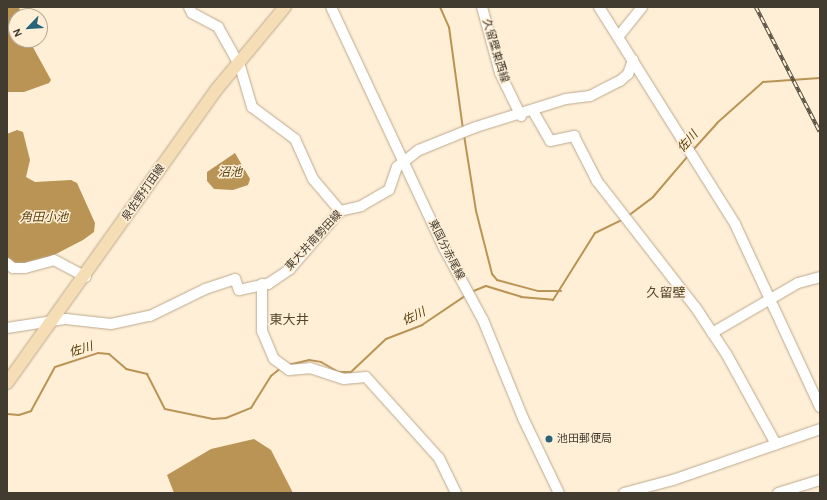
<!DOCTYPE html>
<meta charset="utf-8">
<style>
body{margin:0}
#map{position:relative;width:827px;height:500px;overflow:hidden;background:#ffefd7;font-family:"Alegreya Sans","Noto Sans JP",sans-serif}
div>[style]{position:absolute}
.water>*{inset:0;background:#ba9454}
.stream>*{height:2px;margin:-1px;padding:0 1px;transform-origin:1px;border-radius:1px;background:#ba9454}
.roads{filter:drop-shadow(0 0 1px #bba98c) drop-shadow(0 0 1px #bba98c)}
.minor>*{height:10px;margin:-5px;padding:0 5px;transform-origin:5px;border-radius:5px;background:#fff}
.major>*{height:12px;margin:-6px;padding:0 6px;transform-origin:6px;border-radius:6px;background:#f5ddb6}
.rail>*{height:3.5px;margin-top:-1.75px;transform-origin:0;background:repeating-linear-gradient(90deg,#ffefd7 0 6px,#585042 0 12px);box-sizing:border-box;border-block:1px solid #585042}
.dots>*{width:11px;height:11px;translate:-50% -50%;box-sizing:border-box;border:2px solid #ffefd7;border-radius:50%}
span{translate:-50% -50%;white-space:nowrap;text-align:center;line-height:1.15;-webkit-text-stroke:3px #ffefd7;paint-order:stroke}
.street-label{font-size:11px;color:#423b2f}
.poi-label{font-size:11px;color:#423b2f}
.left{translate:0 -50%;text-align:left}
.water-label{font-size:12px;color:#593f0a;font-style:italic}
.quarter-label{font-size:13px;color:#54442a}
.frame{position:absolute;inset:0;border:8px solid #423b2f;pointer-events:none}
.north{position:absolute;left:8px;top:8px;width:40px;height:40px;box-sizing:border-box;background:#ffefd7;border:1px solid #b3a794;border-radius:50%;rotate:245deg;font-size:11px;font-weight:700;line-height:16px;text-align:center;color:#423b2f}
.north::after{content:'';display:block;margin:auto;width:14px;height:18px;background:#28627b;clip-path:polygon(50% 0,100% 100%,50% 72%,0 100%)}
</style>
<div id="map">
<div class="water">
<i style="clip-path:polygon(7px 7px,19px 7px,22px 16px,16px 16px,16px 40px,29px 40px,51px 80px,49px 83px,24px 92px,7px 92px)"></i>
<i style="clip-path:polygon(17px 130px,23px 132px,30px 160px,26px 177px,35px 182px,71px 180px,77px 183px,95px 223px,94px 232px,83px 240px,52px 256px,19px 266px,7px 259px,7px 134px)"></i>
<i style="clip-path:polygon(235px 153px,250px 179px,248px 185px,233px 190px,214px 189px,207px 181px,207px 172px)"></i>
<i style="clip-path:polygon(254px 439px,271px 450px,293px 493px,174px 493px,167px 475px,211px 449px)"></i>
</div>
<div class="stream">
<i style="left:440px;top:7px;width:22px;rotate:66deg"></i>
<i style="left:449px;top:27px;width:103px;rotate:82.2deg"></i>
<i style="left:464px;top:135px;width:77px;rotate:81deg"></i>
<i style="left:476px;top:211px;width:65px;rotate:75.7deg"></i>
<i style="left:492px;top:274px;width:8px;rotate:50deg"></i>
<i style="left:497px;top:280px;width:42px;rotate:15deg"></i>
<i style="left:538px;top:291px;width:23px"></i>
<i style="left:693px;top:150px;width:36px;rotate:-48deg"></i>
<i style="left:717px;top:123px;width:62px;rotate:-41.7deg"></i>
<i style="left:763px;top:82px;width:57px;rotate:-4deg"></i>
<i style="left:628px;top:216px;width:31px;rotate:-37deg"></i>
<i style="left:653px;top:197px;width:54px;rotate:-49.5deg"></i>
<i style="left:471px;top:292px;width:16px;rotate:-22deg"></i>
<i style="left:486px;top:286px;width:37px;rotate:17deg"></i>
<i style="left:521px;top:297px;width:32px;rotate:5deg"></i>
<i style="left:553px;top:300px;width:79px;rotate:-57.9deg"></i>
<i style="left:595px;top:233px;width:30px;rotate:-26deg"></i>
<i style="left:288px;top:365px;width:22px;rotate:-13deg"></i>
<i style="left:309px;top:360px;width:12px;rotate:9deg"></i>
<i style="left:321px;top:362px;width:20px;rotate:30deg"></i>
<i style="left:338px;top:372px;width:13px"></i>
<i style="left:351px;top:372px;width:48px;rotate:-43.3deg"></i>
<i style="left:386px;top:339px;width:39px;rotate:-21deg"></i>
<i style="left:422px;top:325px;width:52px;rotate:-34deg"></i>
<i style="left:7px;top:414px;width:12px;rotate:5deg"></i>
<i style="left:19px;top:415px;width:13px;rotate:-18deg"></i>
<i style="left:31px;top:411px;width:50px;rotate:-61.4deg"></i>
<i style="left:55px;top:367px;width:45px;rotate:-18deg"></i>
<i style="left:98px;top:353px;width:11px;rotate:5deg"></i>
<i style="left:109px;top:354px;width:23px;rotate:41deg"></i>
<i style="left:126px;top:369px;width:22px;rotate:13deg"></i>
<i style="left:147px;top:374px;width:39px;rotate:63deg"></i>
<i style="left:165px;top:409px;width:49px;rotate:11.8deg"></i>
<i style="left:213px;top:419px;width:13px;rotate:-4deg"></i>
<i style="left:226px;top:418px;width:27px;rotate:-22deg"></i>
<i style="left:251px;top:408px;width:38px;rotate:-58deg"></i>
<i style="left:271px;top:376px;width:13px;rotate:-39deg"></i>
</div>
<div class="roads">
<div class="minor">
<i style="left:189px;top:7px;width:7px;rotate:63deg"></i>
<i style="left:192px;top:13px;width:30px;rotate:28deg"></i>
<i style="left:218px;top:27px;width:45px;rotate:60.6deg"></i>
<i style="left:240px;top:66px;width:43px;rotate:73.7deg"></i>
<i style="left:252px;top:107px;width:54px;rotate:36.7deg"></i>
<i style="left:295px;top:139px;width:44px;rotate:65.8deg"></i>
<i style="left:313px;top:179px;width:42px;rotate:49.8deg"></i>
<i style="left:331px;top:7px;width:266px;rotate:64.9deg"></i>
<i style="left:444px;top:248px;width:82px;rotate:61.6deg"></i>
<i style="left:483px;top:320px;width:106px;rotate:67.8deg"></i>
<i style="left:523px;top:418px;width:83px;rotate:64.4deg"></i>
<i style="left:482px;top:7px;width:68px;rotate:74.7deg"></i>
<i style="left:500px;top:73px;width:48px;rotate:64deg"></i>
<i style="left:599px;top:7px;width:256px;rotate:57.9deg"></i>
<i style="left:735px;top:224px;width:202px;rotate:65.1deg"></i>
<i style="left:618px;top:37px;width:38px;rotate:-51deg"></i>
<i style="left:533px;top:111px;width:34px;rotate:60deg"></i>
<i style="left:550px;top:141px;width:25px;rotate:-12deg"></i>
<i style="left:574px;top:136px;width:51px;rotate:62.9deg"></i>
<i style="left:597px;top:181px;width:161px;rotate:52.1deg"></i>
<i style="left:696px;top:308px;width:56px;rotate:56.6deg"></i>
<i style="left:727px;top:355px;width:102px;rotate:61.2deg"></i>
<i style="left:7px;top:263px;width:8px;rotate:40deg"></i>
<i style="left:13px;top:268px;width:12px"></i>
<i style="left:25px;top:268px;width:30px;rotate:-15deg"></i>
<i style="left:54px;top:260px;width:36px;rotate:28deg"></i>
<i style="left:262px;top:284px;width:47px;rotate:90deg"></i>
<i style="left:262px;top:331px;width:30px;rotate:67deg"></i>
<i style="left:274px;top:359px;width:19px;rotate:36deg"></i>
<i style="left:289px;top:370px;width:21px;rotate:-5deg"></i>
<i style="left:310px;top:368px;width:36px;rotate:18deg"></i>
<i style="left:344px;top:379px;width:22px;rotate:-5deg"></i>
<i style="left:366px;top:377px;width:109px;rotate:48deg"></i>
<i style="left:439px;top:458px;width:39px;rotate:64deg"></i>
<i style="left:7px;top:328px;width:60px;rotate:-8.7deg"></i>
<i style="left:66px;top:319px;width:45px;rotate:6.3deg"></i>
<i style="left:111px;top:324px;width:40px;rotate:-12deg"></i>
<i style="left:150px;top:316px;width:61px;rotate:-26.1deg"></i>
<i style="left:205px;top:289px;width:32px;rotate:-18deg"></i>
<i style="left:235px;top:279px;width:12px;rotate:70deg"></i>
<i style="left:239px;top:290px;width:30px;rotate:-12deg"></i>
<i style="left:268px;top:284px;width:27px;rotate:-34deg"></i>
<i style="left:290px;top:269px;width:77px;rotate:-49.2deg"></i>
<i style="left:340px;top:211px;width:22px;rotate:-13deg"></i>
<i style="left:361px;top:206px;width:32px;rotate:-30deg"></i>
<i style="left:389px;top:190px;width:24px;rotate:-71deg"></i>
<i style="left:397px;top:167px;width:28px;rotate:-38deg"></i>
<i style="left:419px;top:150px;width:61px;rotate:-22deg"></i>
<i style="left:476px;top:127px;width:94px;rotate:-17.3deg"></i>
<i style="left:566px;top:99px;width:24px;rotate:-7deg"></i>
<i style="left:590px;top:96px;width:34px;rotate:-27deg"></i>
<i style="left:620px;top:81px;width:11px;rotate:-41deg"></i>
<i style="left:628px;top:74px;width:15px;rotate:-70deg"></i>
<i style="left:712px;top:333px;width:99px;rotate:-30.2deg"></i>
<i style="left:798px;top:283px;width:23px;rotate:-15deg"></i>
<i style="left:624px;top:493px;width:51px;rotate:-14.9deg"></i>
<i style="left:673px;top:480px;width:156px;rotate:-19.1deg"></i>
<i style="left:778px;top:493px;width:44px;rotate:-17.2deg"></i>
</div>
<div class="major">
<i style="left:7px;top:383px;width:360px;rotate:-54.5deg"></i>
<i style="left:216px;top:90px;width:108px;rotate:-50.3deg"></i>
</div>
</div>
<div class="rail">
<i style="left:756px;top:7px;width:140px;rotate:62.9deg"></i>
</div>
<div class="dots">
<i style="left:549px;top:439px;background:#28627b"></i>
</div>
<div class="street-label">
<span style="left:495px;top:51px;rotate:73deg">久留壁東西線</span>
<span style="left:144px;top:193px;rotate:-55deg">泉佐野打田線</span>
<span style="left:314px;top:241px;rotate:-47deg">東大井南勢田線</span>
<span style="left:446px;top:250px;rotate:63deg">東国分赤尾線</span>
</div>
<div class="poi-label">
<span class="left" style="left:557px;top:439px">池田郵便局</span>
</div>
<div class="water-label">
<span style="left:688px;top:142px;rotate:-49deg">佐川</span>
<span style="left:230px;top:173px">沼池</span>
<span style="left:44px;top:218px">角田小池</span>
<span style="left:414px;top:317px;rotate:-26deg">佐川</span>
<span style="left:81px;top:350px;rotate:-17deg">佐川</span>
</div>
<div class="quarter-label">
<span style="left:666px;top:294px">久留壁</span>
<span style="left:289px;top:321px">東大井</span>
</div>
<div class="frame"></div>
<div class="north">N</div>
</div>
